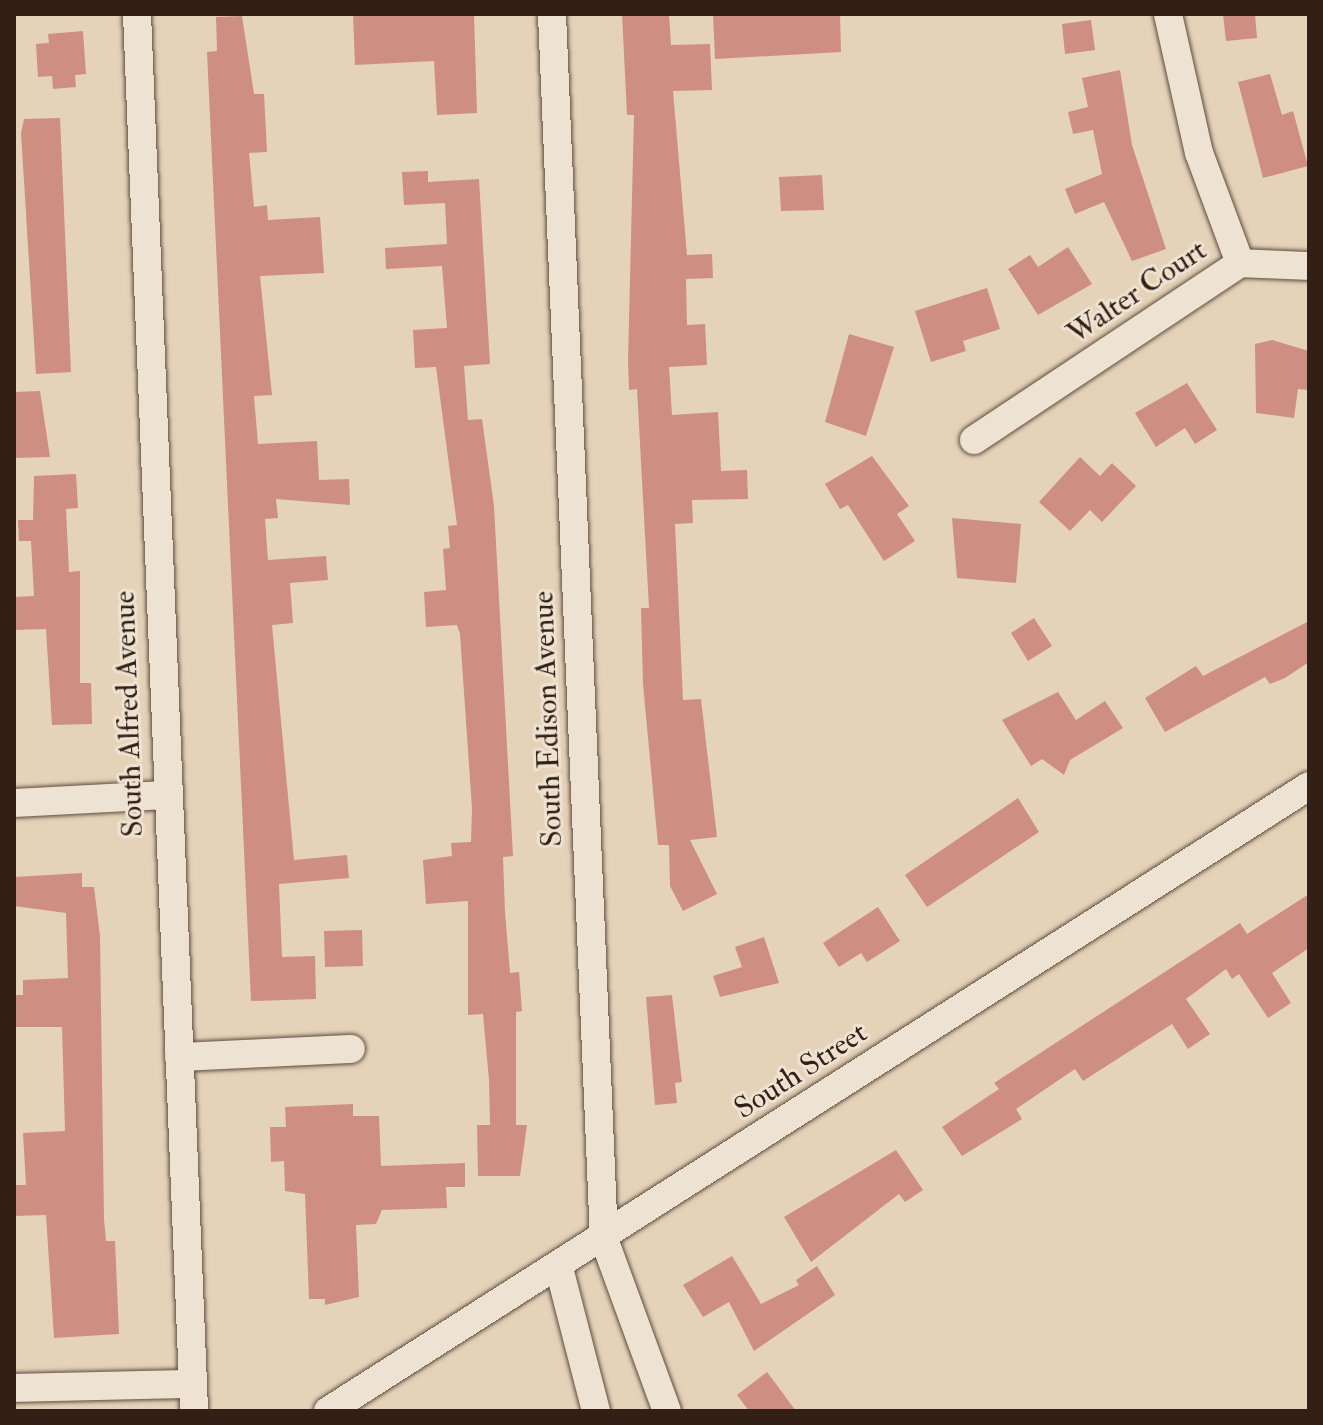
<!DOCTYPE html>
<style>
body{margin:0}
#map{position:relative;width:1323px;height:1425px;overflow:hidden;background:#e5d3b9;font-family:"IM FELL Double Pica",serif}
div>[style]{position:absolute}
.building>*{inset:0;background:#cf8e82}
.roads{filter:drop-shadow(0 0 2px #5f4c3e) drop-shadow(0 0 2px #5f4c3e)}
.minor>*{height:28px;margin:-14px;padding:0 14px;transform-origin:14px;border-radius:14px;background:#eee2d2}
span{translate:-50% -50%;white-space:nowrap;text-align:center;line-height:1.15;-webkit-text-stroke:6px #eee2d2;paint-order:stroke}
.street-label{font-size:30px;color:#321f15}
.frame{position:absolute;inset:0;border:16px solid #321f15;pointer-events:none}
</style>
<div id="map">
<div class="building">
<i style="clip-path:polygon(353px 14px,474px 14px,477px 113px,437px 115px,434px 61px,355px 65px)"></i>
<i style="clip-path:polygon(622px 14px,669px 14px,671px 45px,710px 44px,712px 90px,673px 91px,687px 255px,712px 254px,713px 278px,686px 279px,687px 325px,705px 324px,707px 365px,669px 367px,672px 415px,718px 412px,721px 471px,747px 470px,748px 499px,692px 500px,693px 523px,675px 524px,683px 700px,701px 699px,717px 837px,690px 840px,717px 894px,683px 911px,670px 886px,669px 845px,658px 845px,643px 684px,641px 608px,649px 608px,637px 389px,629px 390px,628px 361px,634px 115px,627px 115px)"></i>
<i style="clip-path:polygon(713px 14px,840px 14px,841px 52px,715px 59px)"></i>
<i style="clip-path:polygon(1223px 14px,1255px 14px,1257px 38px,1226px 41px)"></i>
<i style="clip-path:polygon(242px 16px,254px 94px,264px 94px,267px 152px,249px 153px,254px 207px,267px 205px,268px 220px,320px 217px,324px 273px,260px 276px,272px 395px,254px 396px,258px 444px,317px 441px,319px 480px,349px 479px,350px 505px,276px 499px,278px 518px,265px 519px,268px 560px,326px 556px,328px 580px,290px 583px,293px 623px,272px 625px,294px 860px,347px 855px,349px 878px,279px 884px,282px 957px,315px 956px,316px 999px,251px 1001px,207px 52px,217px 51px,216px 17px)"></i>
<i style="clip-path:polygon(1091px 20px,1095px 50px,1065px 54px,1062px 24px)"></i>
<i style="clip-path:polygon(83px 31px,86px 74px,75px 75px,76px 87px,53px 89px,52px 76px,38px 77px,36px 44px,49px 43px,48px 34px)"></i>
<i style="clip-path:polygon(1120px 70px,1132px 145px,1166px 249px,1132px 261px,1104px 202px,1075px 214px,1065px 189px,1102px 174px,1093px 130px,1073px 134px,1068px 112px,1088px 107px,1082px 78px)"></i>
<i style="clip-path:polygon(1270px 74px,1282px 115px,1293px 111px,1308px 166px,1263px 178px,1238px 82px)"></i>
<i style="clip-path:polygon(60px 118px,71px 372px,36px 374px,21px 133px,24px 119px)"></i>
<i style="clip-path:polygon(428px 171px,428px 182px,479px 179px,490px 364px,464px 366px,468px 420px,482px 419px,494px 506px,513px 856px,503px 857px,505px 912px,510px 973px,519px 972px,522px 1011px,516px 1012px,516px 1125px,527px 1125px,520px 1176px,478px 1176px,477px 1125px,490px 1125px,489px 1080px,483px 1014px,468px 1015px,468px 901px,426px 904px,423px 860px,452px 856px,451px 843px,471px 842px,472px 808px,460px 634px,457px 625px,426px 627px,424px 592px,446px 590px,443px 549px,450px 548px,448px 526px,457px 525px,436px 367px,415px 368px,413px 330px,447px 328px,442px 266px,386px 269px,385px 248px,447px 244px,445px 203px,404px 205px,402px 172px)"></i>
<i style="clip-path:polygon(822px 175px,824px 210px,781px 211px,779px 177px)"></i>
<i style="clip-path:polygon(1068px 247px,1092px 284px,1038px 315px,1008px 269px,1030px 255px,1038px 267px)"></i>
<i style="clip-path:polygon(987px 288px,1000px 329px,963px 341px,966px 351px,931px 362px,915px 311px)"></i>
<i style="clip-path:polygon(849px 334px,894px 347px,866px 436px,825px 422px)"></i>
<i style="clip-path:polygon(1272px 340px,1309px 351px,1309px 390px,1298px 389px,1294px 418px,1256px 413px,1255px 344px)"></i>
<i style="clip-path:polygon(1187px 383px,1217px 430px,1195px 444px,1185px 428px,1156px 447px,1135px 413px)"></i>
<i style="clip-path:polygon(40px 391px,50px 457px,14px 458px,14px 392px)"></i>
<i style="clip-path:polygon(872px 456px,909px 506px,897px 514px,915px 541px,884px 561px,848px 505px,840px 509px,825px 484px)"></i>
<i style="clip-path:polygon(1080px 457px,1100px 476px,1112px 463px,1136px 486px,1102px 522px,1090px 510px,1070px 531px,1039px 502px)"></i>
<i style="clip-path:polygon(76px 474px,78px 508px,66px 509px,69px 572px,80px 571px,80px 683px,91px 683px,92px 724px,52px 725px,46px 629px,14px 630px,14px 597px,34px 596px,31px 541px,19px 541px,18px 520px,33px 520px,34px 476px)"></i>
<i style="clip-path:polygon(952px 518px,1021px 524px,1016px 583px,957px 578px)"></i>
<i style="clip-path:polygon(1034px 618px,1052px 646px,1028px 661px,1011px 633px)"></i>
<i style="clip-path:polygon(1309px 621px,1309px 662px,1285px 678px,1270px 684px,1265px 677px,1165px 732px,1145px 698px,1196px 666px,1203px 676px)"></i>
<i style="clip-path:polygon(1058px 692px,1076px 720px,1105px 701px,1123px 728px,1070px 760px,1064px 775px,1042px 759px,1031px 766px,1002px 720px)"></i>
<i style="clip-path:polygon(1018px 798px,1039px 832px,927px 907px,905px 875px)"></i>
<i style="clip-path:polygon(82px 873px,82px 887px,94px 887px,100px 936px,104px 1219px,106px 1241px,115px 1241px,119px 1334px,54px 1338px,46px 1215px,14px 1216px,14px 1185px,26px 1185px,23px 1133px,65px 1131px,62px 1027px,14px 1027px,14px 995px,23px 995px,23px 980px,68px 978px,66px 913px,14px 906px,14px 877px)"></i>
<i style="clip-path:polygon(1309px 894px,1309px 948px,1272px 973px,1291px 1003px,1268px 1018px,1239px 974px,1232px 979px,1226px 969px,1186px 999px,1210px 1034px,1188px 1049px,1172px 1024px,1083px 1081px,1075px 1069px,1016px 1109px,1022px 1119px,962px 1156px,942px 1127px,999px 1089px,994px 1083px,1240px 923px,1247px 934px)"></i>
<i style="clip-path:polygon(878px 907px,900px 941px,867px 962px,861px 953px,839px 967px,823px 943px)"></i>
<i style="clip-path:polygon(362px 930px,363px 966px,325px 967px,324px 931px)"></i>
<i style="clip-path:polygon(764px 937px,779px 983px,720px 997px,713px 976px,742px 967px,735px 947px)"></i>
<i style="clip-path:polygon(672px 995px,682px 1082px,675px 1083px,677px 1103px,655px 1105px,646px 997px)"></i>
<i style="clip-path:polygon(353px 1104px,353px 1116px,379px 1116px,381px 1166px,465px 1163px,465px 1187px,446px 1187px,447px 1208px,382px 1210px,376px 1224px,356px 1225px,359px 1297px,325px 1305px,325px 1299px,309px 1299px,305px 1194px,285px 1191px,284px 1161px,271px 1162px,270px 1127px,286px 1127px,285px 1107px)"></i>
<i style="clip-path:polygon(896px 1150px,923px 1190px,905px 1202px,899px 1194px,811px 1262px,784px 1217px)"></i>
<i style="clip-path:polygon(732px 1256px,761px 1304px,799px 1285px,796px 1280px,817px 1266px,835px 1295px,754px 1351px,729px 1302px,703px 1317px,683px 1285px)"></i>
<i style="clip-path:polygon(767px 1372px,796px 1411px,749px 1411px,737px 1395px)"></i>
</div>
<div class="roads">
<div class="minor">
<i style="left:137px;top:14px;width:1398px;rotate:87.66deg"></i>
<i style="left:552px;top:14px;width:1226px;rotate:87.57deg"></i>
<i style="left:604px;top:1239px;width:183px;rotate:69.9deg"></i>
<i style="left:1240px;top:263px;width:69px;rotate:2.5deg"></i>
<i style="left:974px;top:440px;width:320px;rotate:-33.6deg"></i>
<i style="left:1240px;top:263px;width:117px;rotate:-110.4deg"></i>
<i style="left:1199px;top:153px;width:142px;rotate:-102.6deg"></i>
<i style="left:14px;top:803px;width:152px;rotate:-3deg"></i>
<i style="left:179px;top:1057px;width:172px;rotate:-2.7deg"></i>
<i style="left:559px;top:1268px;width:148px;rotate:75.5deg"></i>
<i style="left:14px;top:1388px;width:179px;rotate:-1.3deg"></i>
<i style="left:328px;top:1411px;width:1163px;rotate:-32.5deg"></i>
</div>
</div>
<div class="street-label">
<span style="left:1137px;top:292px;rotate:-34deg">Walter Court</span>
<span style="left:129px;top:714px;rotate:-92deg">South Alfred Avenue</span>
<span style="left:548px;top:719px;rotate:-92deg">South Edison Avenue</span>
<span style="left:801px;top:1071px;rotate:-33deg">South Street</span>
</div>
<div class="frame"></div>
</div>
